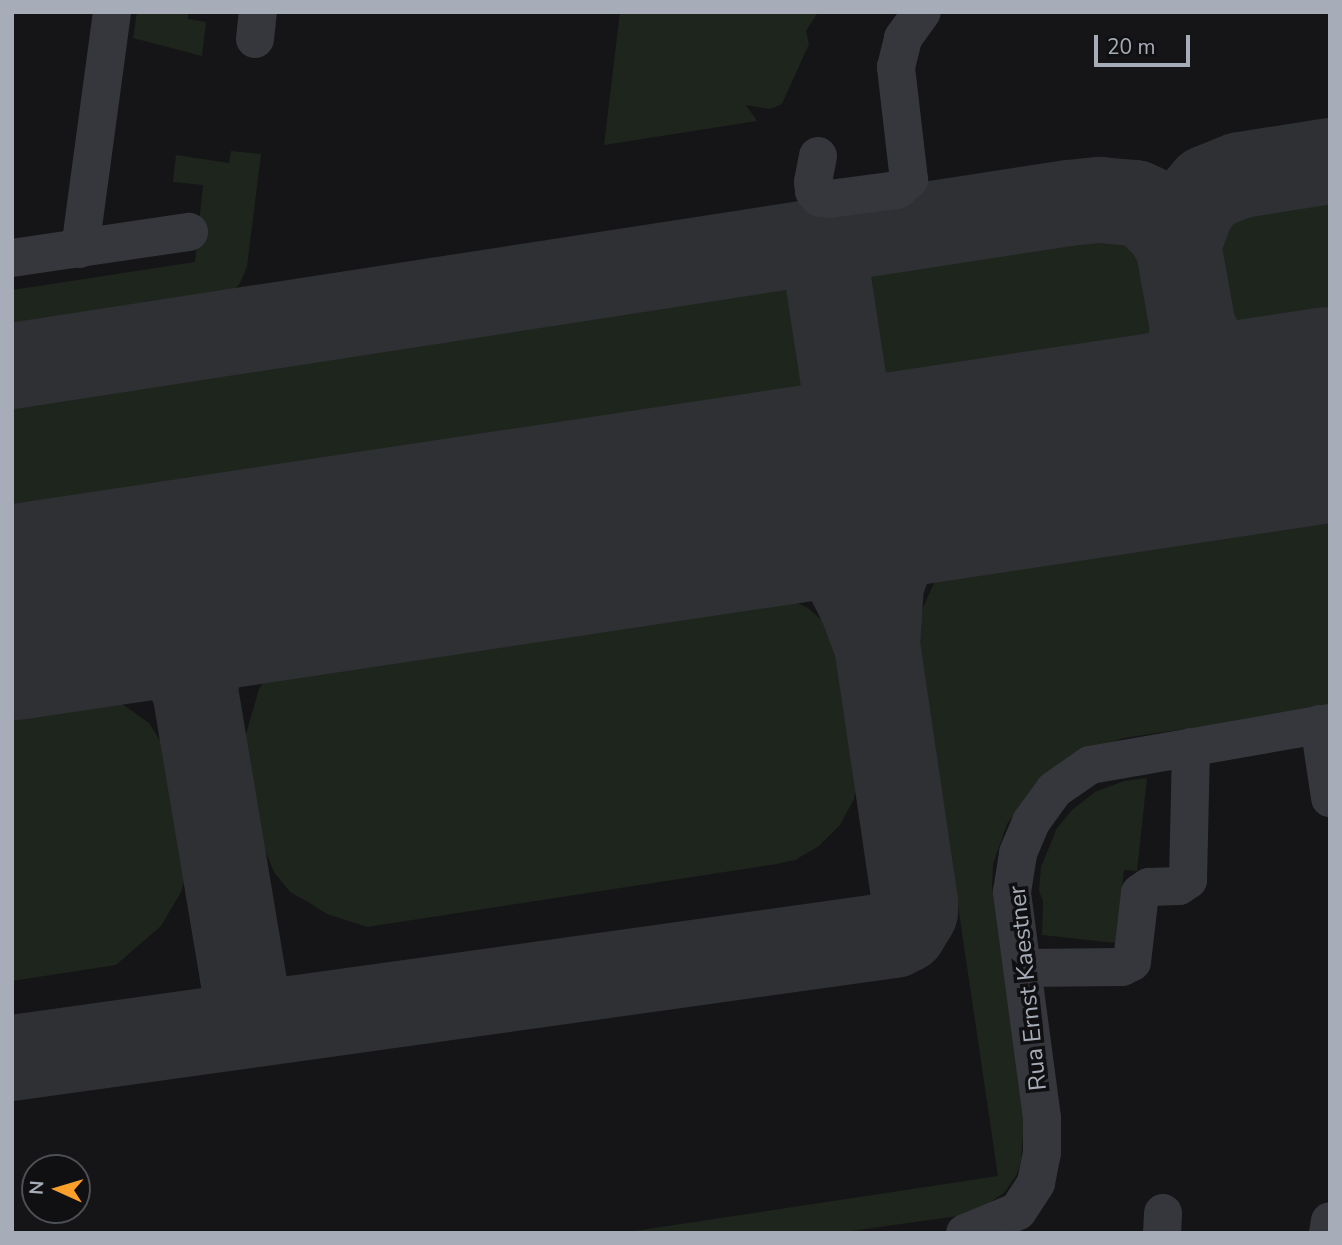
<!DOCTYPE html>
<style>
body{margin:0}
#map{position:relative;width:1342px;height:1245px;overflow:hidden;background:#151517;font-family:"Nunito Sans",sans-serif}
div>[style]{position:absolute}
.green>*{inset:0;background:#1d251d}
.taxiway>*{height:86px;margin:-43px;padding:0 43px;transform-origin:43px;border-radius:43px;background:#2f3034}
.runway>*{height:215px;margin:-107.5px;padding:0 107.5px;transform-origin:107.5px;border-radius:107.5px;background:#2f3034}
.minor>*{height:38px;margin:-19px;padding:0 19px;transform-origin:19px;border-radius:19px;background:#36373c}
span{translate:-50% -50%;white-space:nowrap;text-align:center;line-height:1.15;-webkit-text-stroke:7px #101012;paint-order:stroke}
.street-label{font-size:24px;color:#a6adb8}
.frame{position:absolute;inset:0;border:14px solid #a6adb8;pointer-events:none}
.north{position:absolute;left:21px;top:1154px;width:70px;height:70px;box-sizing:border-box;background:#101012;border:2px solid #4c4f54;border-radius:50%;rotate:274deg;font-size:19px;font-weight:700;line-height:28px;text-align:center;color:#a6adb8}
.north::after{content:'';display:block;margin:auto;width:24px;height:32px;background:#fa9f2a;clip-path:polygon(50% 0,100% 100%,50% 72%,0 100%)}
.scale{position:absolute;left:1094px;top:35px;width:96px;height:32px;box-sizing:border-box;border:4px solid #a6adb8;border-top:0;padding-left:9px;font-size:21px;line-height:24px;white-space:nowrap;color:#a6adb8;-webkit-text-stroke:5px #101012;paint-order:stroke}
</style>
<div id="map">
<div class="green">
<i style="clip-path:polygon(137px 12px,188px 12px,188px 19px,206px 22px,202px 56px,133px 38px)"></i>
<i style="clip-path:polygon(620px 12px,818px 12px,806px 31px,809px 44px,782px 104px,770px 109px,746px 105px,757px 121px,604px 145px)"></i>
<i style="clip-path:polygon(231px 151px,261px 154px,247px 267px,240px 283px,228px 298px,212px 311px,12px 341px,12px 290px,195px 262px,203px 185px,173px 182px,176px 155px,229px 163px)"></i>
<i style="clip-path:polygon(1330px 187px,1330px 341px,1263px 352px,1244px 341px,1226px 315px,1214px 253px,1220px 226px,1228px 217px,1261px 197px)"></i>
<i style="clip-path:polygon(1089px 223px,1127px 231px,1137px 238px,1147px 253px,1163px 332px,1152px 356px,1143px 367px,900px 408px,885px 401px,874px 391px,864px 369px,857px 336px,856px 312px,861px 285px,873px 259px)"></i>
<i style="clip-path:polygon(768px 271px,784px 274px,807px 318px,819px 392px,807px 419px,12px 541px,12px 389px)"></i>
<i style="clip-path:polygon(1330px 485px,1330px 707px,1124px 738px,1093px 748px,1022px 804px,1007px 824px,993px 864px,992px 887px,1024px 1120px,1021px 1160px,1017px 1174px,1004px 1193px,972px 1214px,837px 1233px,621px 1233px,998px 1176px,952px 865px,949px 871px,913px 649px,920px 615px,932px 587px,946px 566px,970px 550px,1005px 534px)"></i>
<i style="clip-path:polygon(718px 577px,780px 594px,808px 608px,824px 622px,835px 647px,843px 672px,859px 770px,854px 799px,840px 825px,819px 846px,795px 860px,777px 864px,367px 927px,327px 914px,308px 902px,290px 892px,274px 872px,263px 845px,244px 741px,259px 689px,274px 666px,298px 651px,359px 628px)"></i>
<i style="clip-path:polygon(60px 674px,98px 687px,149px 723px,161px 742px,185px 829px,187px 871px,181px 892px,161px 926px,116px 965px,12px 981px,12px 682px)"></i>
<i style="clip-path:polygon(1147px 778px,1137px 871px,1124px 870px,1116px 943px,1042px 935px,1043px 901px,1039px 891px,1041px 867px,1057px 828px,1072px 810px,1095px 792px,1124px 781px)"></i>
</div>
<div class="taxiway">
<i style="left:12px;top:366px;width:1069px;rotate:-8.77deg"></i>
<i style="left:1069px;top:203px;width:31px;rotate:-6deg"></i>
<i style="left:1100px;top:200px;width:35px;rotate:5deg"></i>
<i style="left:1135px;top:203px;width:17px;rotate:25deg"></i>
<i style="left:1150px;top:210px;width:24px;rotate:45deg"></i>
<i style="left:1167px;top:227px;width:21px;rotate:59deg"></i>
<i style="left:1316px;top:417px;width:46px;rotate:-176.3deg"></i>
<i style="left:1270px;top:414px;width:18px;rotate:-161deg"></i>
<i style="left:1253px;top:408px;width:49px;rotate:-137.5deg"></i>
<i style="left:1217px;top:375px;width:53px;rotate:-117.1deg"></i>
<i style="left:1193px;top:328px;width:84px;rotate:-100.2deg"></i>
<i style="left:1178px;top:245px;width:40px;rotate:-69.8deg"></i>
<i style="left:1192px;top:207px;width:25px;rotate:-50deg"></i>
<i style="left:1208px;top:188px;width:35px;rotate:-22deg"></i>
<i style="left:1241px;top:175px;width:90px;rotate:-8.9deg"></i>
<i style="left:1096px;top:450px;width:55px;rotate:-18.1deg"></i>
<i style="left:1148px;top:433px;width:33px;rotate:-44deg"></i>
<i style="left:1172px;top:410px;width:38px;rotate:-67deg"></i>
<i style="left:1187px;top:375px;width:47px;rotate:-82.7deg"></i>
<i style="left:721px;top:505px;width:58px;rotate:-12.8deg"></i>
<i style="left:778px;top:492px;width:30px;rotate:-27deg"></i>
<i style="left:805px;top:478px;width:19px;rotate:-43deg"></i>
<i style="left:819px;top:465px;width:36px;rotate:-58deg"></i>
<i style="left:838px;top:435px;width:23px;rotate:-75deg"></i>
<i style="left:844px;top:413px;width:23px;rotate:-88deg"></i>
<i style="left:845px;top:390px;width:152px;rotate:-98.7deg"></i>
<i style="left:62px;top:604px;width:39px;rotate:15deg"></i>
<i style="left:100px;top:614px;width:40px;rotate:25deg"></i>
<i style="left:136px;top:631px;width:44px;rotate:35.8deg"></i>
<i style="left:172px;top:657px;width:35px;rotate:51deg"></i>
<i style="left:194px;top:684px;width:345px;rotate:80.5deg"></i>
<i style="left:877px;top:645px;width:61px;rotate:-86.2deg"></i>
<i style="left:881px;top:584px;width:60px;rotate:-69.4deg"></i>
<i style="left:902px;top:528px;width:39px;rotate:-48deg"></i>
<i style="left:928px;top:499px;width:57px;rotate:-35.1deg"></i>
<i style="left:194px;top:684px;width:36px;rotate:-67deg"></i>
<i style="left:208px;top:651px;width:48px;rotate:-51.7deg"></i>
<i style="left:238px;top:613px;width:42px;rotate:-40.2deg"></i>
<i style="left:270px;top:586px;width:42px;rotate:-26.6deg"></i>
<i style="left:12px;top:1058px;width:891px;rotate:-7.94deg"></i>
<i style="left:894px;top:935px;width:11px;rotate:-27deg"></i>
<i style="left:904px;top:930px;width:21px;rotate:-59deg"></i>
<i style="left:915px;top:912px;width:10px;rotate:-90deg"></i>
<i style="left:915px;top:902px;width:260px;rotate:-98.4deg"></i>
<i style="left:877px;top:645px;width:43px;rotate:-110.6deg"></i>
<i style="left:862px;top:605px;width:36px;rotate:-117deg"></i>
<i style="left:846px;top:573px;width:62px;rotate:-131.1deg"></i>
<i style="left:805px;top:526px;width:22px;rotate:-146deg"></i>
<i style="left:787px;top:514px;width:19px;rotate:-162deg"></i>
<i style="left:769px;top:508px;width:48px;rotate:-176.4deg"></i>
</div>
<div class="runway">
<i style="left:12px;top:612px;width:1333px;rotate:-8.54deg"></i>
</div>
<div class="minor">
<i style="left:255px;top:39px;width:27px;rotate:-84deg"></i>
<i style="left:818px;top:156px;width:26px;rotate:101deg"></i>
<i style="left:813px;top:182px;width:9px;rotate:84deg"></i>
<i style="left:814px;top:191px;width:9px;rotate:49deg"></i>
<i style="left:820px;top:198px;width:9px;rotate:6deg"></i>
<i style="left:829px;top:199px;width:69px;rotate:-7.5deg"></i>
<i style="left:897px;top:190px;width:16px;rotate:-40deg"></i>
<i style="left:909px;top:180px;width:114px;rotate:-96.6deg"></i>
<i style="left:896px;top:67px;width:30px;rotate:-76deg"></i>
<i style="left:903px;top:38px;width:32px;rotate:-54deg"></i>
<i style="left:80px;top:249px;width:239px;rotate:-82.3deg"></i>
<i style="left:12px;top:258px;width:179px;rotate:-8.4deg"></i>
<i style="left:1319px;top:724px;width:75px;rotate:81.5deg"></i>
<i style="left:1023px;top:968px;width:99px;rotate:-0.6deg"></i>
<i style="left:1122px;top:967px;width:11px;rotate:-27deg"></i>
<i style="left:1132px;top:962px;width:69px;rotate:-83.4deg"></i>
<i style="left:1140px;top:893px;width:11px;rotate:-34deg"></i>
<i style="left:1149px;top:887px;width:30px;rotate:-2deg"></i>
<i style="left:1179px;top:886px;width:11px;rotate:-34deg"></i>
<i style="left:1188px;top:880px;width:133px;rotate:-88.7deg"></i>
<i style="left:965px;top:1233px;width:57px;rotate:-22.5deg"></i>
<i style="left:1018px;top:1211px;width:33px;rotate:-57deg"></i>
<i style="left:1036px;top:1183px;width:31px;rotate:-79deg"></i>
<i style="left:1042px;top:1153px;width:35px;rotate:-90deg"></i>
<i style="left:1042px;top:1118px;width:228px;rotate:-97.6deg"></i>
<i style="left:1012px;top:892px;width:39px;rotate:-81deg"></i>
<i style="left:1018px;top:853px;width:34px;rotate:-67deg"></i>
<i style="left:1031px;top:822px;width:39px;rotate:-54deg"></i>
<i style="left:1054px;top:790px;width:44px;rotate:-34.8deg"></i>
<i style="left:1090px;top:765px;width:244px;rotate:-9.9deg"></i>
<i style="left:1162px;top:1233px;width:20px;rotate:-87deg"></i>
<i style="left:1328px;top:1233px;width:12px;rotate:-81deg"></i>
</div>
<div class="street-label">
<span style="left:1028px;top:988px;rotate:-96deg">Rua Ernst Kaestner</span>
</div>
<div class="frame"></div>
<div class="north">N</div>
<div class="scale">20 m</div>
</div>
